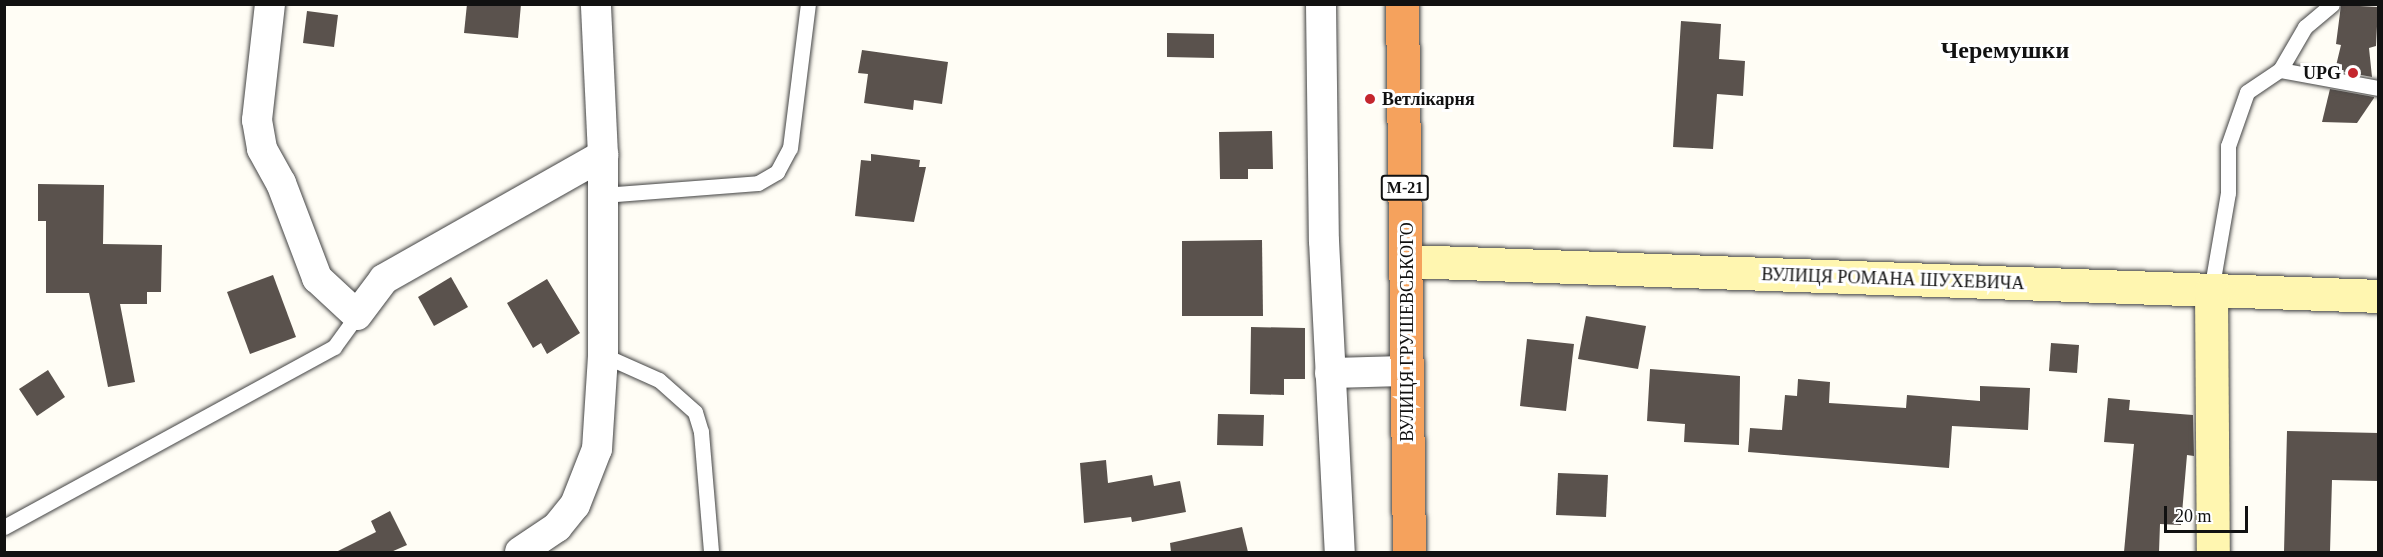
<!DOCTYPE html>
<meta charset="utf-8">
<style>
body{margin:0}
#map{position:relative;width:2383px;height:557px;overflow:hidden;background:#fffdf5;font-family:"Times New Roman",serif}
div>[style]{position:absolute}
.building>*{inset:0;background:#5a524d}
.roads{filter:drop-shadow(0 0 2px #444) drop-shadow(0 0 2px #444)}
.lane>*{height:15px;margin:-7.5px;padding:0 7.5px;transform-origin:7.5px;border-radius:7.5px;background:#fff}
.street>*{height:30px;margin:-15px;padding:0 15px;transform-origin:15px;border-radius:15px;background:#fff}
.secondary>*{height:33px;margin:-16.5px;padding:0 16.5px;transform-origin:16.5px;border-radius:16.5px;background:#fff6b0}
.highway>*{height:33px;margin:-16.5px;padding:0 16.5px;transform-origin:16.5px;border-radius:16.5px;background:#f5a25d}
.dots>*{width:16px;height:16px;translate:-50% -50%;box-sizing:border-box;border:3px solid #fff;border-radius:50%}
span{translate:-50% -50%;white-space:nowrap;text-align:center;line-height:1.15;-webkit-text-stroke:6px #fff;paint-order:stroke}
.shield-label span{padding:2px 4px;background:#fff;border:2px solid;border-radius:4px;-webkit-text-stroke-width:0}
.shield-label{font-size:16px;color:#111;font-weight:700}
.poi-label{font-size:18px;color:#111;font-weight:700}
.right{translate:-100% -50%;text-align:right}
.left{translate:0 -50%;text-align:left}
.street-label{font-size:18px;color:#111}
.district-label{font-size:24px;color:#111;font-weight:700}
.frame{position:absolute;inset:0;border:6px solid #111;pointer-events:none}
.scale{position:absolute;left:2164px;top:506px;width:84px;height:27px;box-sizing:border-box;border:3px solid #111;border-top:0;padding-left:8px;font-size:18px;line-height:21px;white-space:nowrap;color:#111;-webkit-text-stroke:4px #fff;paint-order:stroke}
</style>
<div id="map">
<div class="building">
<i style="clip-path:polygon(467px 4px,521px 4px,518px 38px,464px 33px)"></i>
<i style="clip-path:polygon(2341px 5px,2378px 7px,2376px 46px,2369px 48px,2372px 77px,2335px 70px,2341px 45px,2336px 44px)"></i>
<i style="clip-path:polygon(307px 11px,338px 15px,334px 47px,303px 43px)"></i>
<i style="clip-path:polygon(1681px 21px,1721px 24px,1719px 59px,1745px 61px,1743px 96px,1717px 94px,1713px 149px,1673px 147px)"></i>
<i style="clip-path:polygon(1167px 33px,1214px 34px,1214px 58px,1167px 57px)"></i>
<i style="clip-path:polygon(862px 50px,948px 62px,942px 104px,914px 100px,913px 110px,864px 103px,868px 74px,858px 73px)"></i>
<i style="clip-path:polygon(2330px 89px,2374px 97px,2374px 98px,2357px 123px,2322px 122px)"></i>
<i style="clip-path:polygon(1272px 131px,1273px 169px,1248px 169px,1248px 179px,1220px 179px,1219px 132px)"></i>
<i style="clip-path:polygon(871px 154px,920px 160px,919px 167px,926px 167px,914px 222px,855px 216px,861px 160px,871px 161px)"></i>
<i style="clip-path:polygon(38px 184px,104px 185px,103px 244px,162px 245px,161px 292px,147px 292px,147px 304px,120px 304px,135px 382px,108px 387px,89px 293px,46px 293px,46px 221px,38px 221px)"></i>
<i style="clip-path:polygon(1262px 240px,1263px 316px,1182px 316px,1182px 241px)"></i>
<i style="clip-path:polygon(273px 275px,296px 337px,250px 354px,227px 292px)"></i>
<i style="clip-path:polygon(451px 277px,468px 307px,434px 326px,418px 297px)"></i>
<i style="clip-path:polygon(547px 279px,580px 333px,547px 354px,541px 343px,533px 348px,507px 303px)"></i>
<i style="clip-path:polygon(1586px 316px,1646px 326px,1638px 369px,1578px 359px)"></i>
<i style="clip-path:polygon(1251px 327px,1305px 328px,1305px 379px,1284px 379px,1284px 395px,1250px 394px)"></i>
<i style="clip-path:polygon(1527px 339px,1574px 344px,1566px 411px,1520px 406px)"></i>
<i style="clip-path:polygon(2051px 343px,2079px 345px,2077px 373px,2049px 371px)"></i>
<i style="clip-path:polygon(1650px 369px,1740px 376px,1739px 445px,1684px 442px,1685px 424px,1647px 421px)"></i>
<i style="clip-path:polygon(48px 370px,65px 397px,37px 416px,19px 389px)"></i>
<i style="clip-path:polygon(1798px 379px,1830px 382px,1829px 403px,1906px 408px,1907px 395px,1980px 401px,1980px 386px,2030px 388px,2028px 430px,1952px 426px,1949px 468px,1748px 452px,1750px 428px,1782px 430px,1785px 395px,1797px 396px)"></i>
<i style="clip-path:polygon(2108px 398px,2130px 400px,2129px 410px,2193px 415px,2194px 456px,2187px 455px,2181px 525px,2160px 524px,2159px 552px,2124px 552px,2134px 444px,2104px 442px)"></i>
<i style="clip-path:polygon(1218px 414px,1264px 415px,1263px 446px,1217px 445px)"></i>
<i style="clip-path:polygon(2287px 431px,2379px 433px,2379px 481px,2332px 480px,2330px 552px,2284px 552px)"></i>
<i style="clip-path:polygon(1106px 460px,1108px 483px,1152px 475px,1154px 486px,1180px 481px,1186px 512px,1132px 522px,1131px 517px,1084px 523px,1080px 463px)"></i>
<i style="clip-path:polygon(1558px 473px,1608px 475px,1606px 517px,1556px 515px)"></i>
<i style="clip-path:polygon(390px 511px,407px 545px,391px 552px,336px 552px,376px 532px,371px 521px)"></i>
<i style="clip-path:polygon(1242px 527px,1248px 552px,1171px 552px,1170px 543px)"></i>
</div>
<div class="roads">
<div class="lane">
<i style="left:2280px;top:70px;width:50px;rotate:-59.8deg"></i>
<i style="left:2305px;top:27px;width:35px;rotate:-40deg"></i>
<i style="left:603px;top:195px;width:155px;rotate:-4.4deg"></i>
<i style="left:758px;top:183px;width:22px;rotate:-30deg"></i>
<i style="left:777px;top:172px;width:27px;rotate:-62deg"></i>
<i style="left:790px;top:148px;width:145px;rotate:-82.9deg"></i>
<i style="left:2211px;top:291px;width:99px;rotate:-80.2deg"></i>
<i style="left:2228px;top:193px;width:47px;rotate:-90deg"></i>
<i style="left:2228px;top:146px;width:57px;rotate:-70.6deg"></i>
<i style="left:2247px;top:92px;width:40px;rotate:-34deg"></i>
<i style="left:2280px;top:70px;width:100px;rotate:10.4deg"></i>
<i style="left:603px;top:355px;width:61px;rotate:24.1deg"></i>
<i style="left:659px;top:380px;width:48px;rotate:41.6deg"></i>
<i style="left:695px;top:412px;width:21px;rotate:73deg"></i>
<i style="left:701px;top:432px;width:120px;rotate:85.2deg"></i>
<i style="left:4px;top:527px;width:376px;rotate:-28.6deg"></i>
<i style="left:334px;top:347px;width:39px;rotate:-54deg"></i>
</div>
<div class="street">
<i style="left:270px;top:4px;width:117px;rotate:96.4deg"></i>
<i style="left:257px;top:120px;width:29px;rotate:80deg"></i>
<i style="left:262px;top:149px;width:39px;rotate:61deg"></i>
<i style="left:281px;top:183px;width:102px;rotate:69.2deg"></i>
<i style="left:317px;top:278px;width:54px;rotate:42.8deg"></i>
<i style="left:357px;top:315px;width:45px;rotate:-53.1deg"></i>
<i style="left:384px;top:279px;width:252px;rotate:-29.5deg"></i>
<i style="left:603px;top:155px;width:151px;rotate:-92.7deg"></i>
<i style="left:1321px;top:4px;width:237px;rotate:89.3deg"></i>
<i style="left:1324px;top:241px;width:311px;rotate:87.1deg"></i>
<i style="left:1330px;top:373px;width:76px;rotate:-1.5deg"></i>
<i style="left:520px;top:552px;width:45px;rotate:-34deg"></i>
<i style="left:557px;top:527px;width:28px;rotate:-51deg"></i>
<i style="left:575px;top:505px;width:60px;rotate:-68.6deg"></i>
<i style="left:597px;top:449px;width:94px;rotate:-86.3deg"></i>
<i style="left:603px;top:355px;width:200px;rotate:-90deg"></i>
</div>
<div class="secondary">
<i style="left:1407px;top:261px;width:972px;rotate:2.06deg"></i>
<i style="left:2211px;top:291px;width:261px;rotate:89.6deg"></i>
</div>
<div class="highway">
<i style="left:1402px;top:4px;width:548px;rotate:89.27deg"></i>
</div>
</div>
<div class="dots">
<i style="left:2353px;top:73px;background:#c4262e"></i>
<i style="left:1370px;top:99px;background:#c4262e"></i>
</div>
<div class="shield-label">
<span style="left:1405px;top:188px">М-21</span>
</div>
<div class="poi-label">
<span class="right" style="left:2341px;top:73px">UPG</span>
<span class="left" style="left:1382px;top:99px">Ветлікарня</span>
</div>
<div class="street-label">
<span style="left:1893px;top:279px;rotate:2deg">ВУЛИЦЯ РОМАНА ШУХЕВИЧА</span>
<span style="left:1407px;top:332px;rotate:-90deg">ВУЛИЦЯ ГРУШЕВСЬКОГО</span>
</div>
<div class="district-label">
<span style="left:2005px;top:51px">Черемушки</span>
</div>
<div class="frame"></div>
<div class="scale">20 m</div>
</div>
